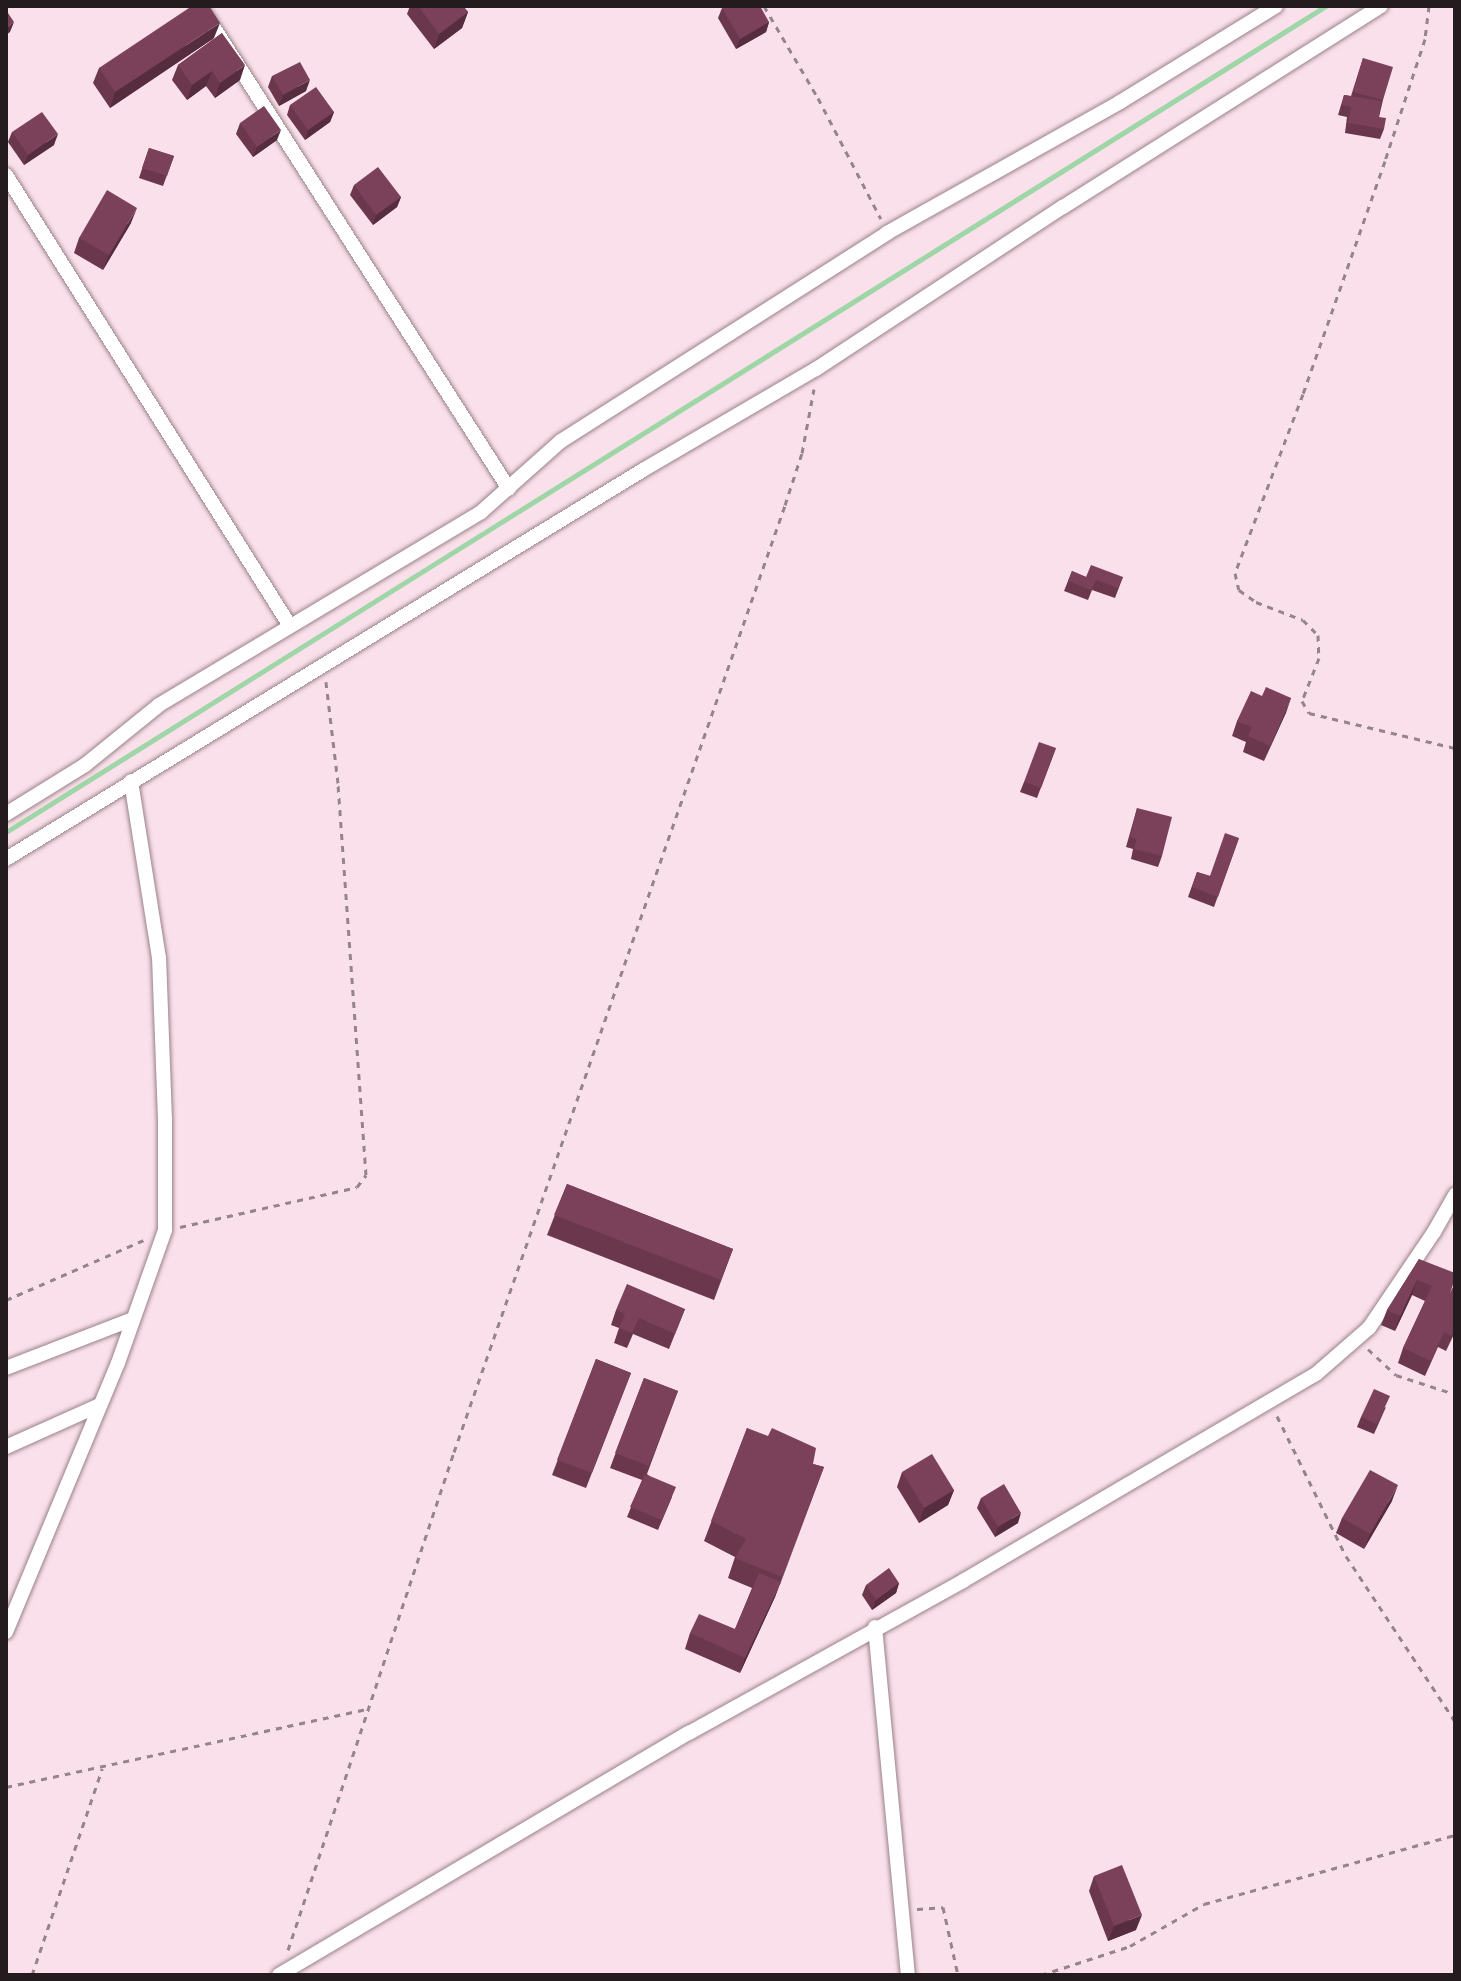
<!DOCTYPE html>
<style>
body{margin:0}
#map{position:relative;width:1461px;height:1981px;overflow:hidden;background:#fae0ea;font-family:Cabin,sans-serif}
div>[style]{position:absolute}
.stream>*{height:5px;margin:-2.5px;padding:0 2.5px;transform-origin:2.5px;border-radius:2.5px;background:#9ed6a7}
.path>*{height:3px;margin-top:-1.5px;transform-origin:0;background:repeating-linear-gradient(90deg,#96848b 0 6px,transparent 0 12px)}
.roads{filter:drop-shadow(0 0 2px #99818a) drop-shadow(0 0 2px #99818a)}
.minor>*{height:14px;margin:-7px;padding:0 7px;transform-origin:7px;border-radius:7px;background:#fff}
.wall>*{inset:0;background:#6a374d}
.shaded-wall>*{inset:0;background:#562d3f}
.building>*{inset:0;background:#7b405a}
span{translate:-50% -50%;white-space:nowrap;text-align:center;line-height:1.15;-webkit-text-stroke:8px #fff;paint-order:stroke}
.frame{position:absolute;inset:0;border:8px solid #241b1e;pointer-events:none}
</style>
<div id="map">
<div class="stream">
<i style="left:6px;top:832px;width:1557px;rotate:-32.04deg"></i>
</div>
<div class="path">
<i style="left:764px;top:6px;width:107px;rotate:59.6deg"></i>
<i style="left:818px;top:98px;width:136px;rotate:62.5deg"></i>
<i style="left:1429px;top:6px;width:33px;rotate:97deg"></i>
<i style="left:1425px;top:39px;width:128px;rotate:108.2deg"></i>
<i style="left:1385px;top:161px;width:247px;rotate:109.4deg"></i>
<i style="left:1303px;top:394px;width:191px;rotate:110.8deg"></i>
<i style="left:1235px;top:573px;width:17px;rotate:77deg"></i>
<i style="left:1239px;top:590px;width:21px;rotate:35deg"></i>
<i style="left:1256px;top:602px;width:50px;rotate:21deg"></i>
<i style="left:1303px;top:620px;width:21px;rotate:45deg"></i>
<i style="left:1318px;top:635px;width:23px;rotate:88deg"></i>
<i style="left:1319px;top:658px;width:46px;rotate:111.6deg"></i>
<i style="left:1302px;top:701px;width:14px;rotate:60deg"></i>
<i style="left:1309px;top:713px;width:150px;rotate:13.5deg"></i>
<i style="left:180px;top:1227px;width:181px;rotate:-12.7deg"></i>
<i style="left:357px;top:1187px;width:15px;rotate:-53deg"></i>
<i style="left:366px;top:1175px;width:393px;rotate:-94.1deg"></i>
<i style="left:338px;top:783px;width:102px;rotate:-96.8deg"></i>
<i style="left:6px;top:1300px;width:153px;rotate:-23.5deg"></i>
<i style="left:1368px;top:1349px;width:38px;rotate:43deg"></i>
<i style="left:1396px;top:1375px;width:62px;rotate:17.9deg"></i>
<i style="left:1277px;top:1416px;width:156px;rotate:63.8deg"></i>
<i style="left:1346px;top:1556px;width:198px;rotate:56.6deg"></i>
<i style="left:6px;top:1787px;width:369px;rotate:-12.2deg"></i>
<i style="left:917px;top:1909px;width:26px;rotate:-4deg"></i>
<i style="left:943px;top:1907px;width:70px;rotate:77.6deg"></i>
<i style="left:288px;top:1950px;width:525px;rotate:-71.57deg"></i>
<i style="left:454px;top:1452px;width:1003px;rotate:-70.73deg"></i>
<i style="left:785px;top:505px;width:55px;rotate:-71.9deg"></i>
<i style="left:802px;top:453px;width:65px;rotate:-79.4deg"></i>
<i style="left:32px;top:1975px;width:218px;rotate:-71.2deg"></i>
<i style="left:1041px;top:1975px;width:94px;rotate:-18deg"></i>
<i style="left:1130px;top:1946px;width:85px;rotate:-29.6deg"></i>
<i style="left:1204px;top:1904px;width:260px;rotate:-15.4deg"></i>
</div>
<div class="roads">
<div class="minor">
<i style="left:200px;top:6px;width:573px;rotate:57.39deg"></i>
<i style="left:6px;top:175px;width:533px;rotate:57.8deg"></i>
<i style="left:6px;top:814px;width:93px;rotate:-31.8deg"></i>
<i style="left:85px;top:765px;width:95px;rotate:-39deg"></i>
<i style="left:159px;top:705px;width:375px;rotate:-30.9deg"></i>
<i style="left:481px;top:512px;width:107px;rotate:-41.6deg"></i>
<i style="left:561px;top:441px;width:387px;rotate:-32.5deg"></i>
<i style="left:887px;top:233px;width:267px;rotate:-29.3deg"></i>
<i style="left:1120px;top:102px;width:183px;rotate:-31.6deg"></i>
<i style="left:6px;top:859px;width:746px;rotate:-31.41deg"></i>
<i style="left:643px;top:470px;width:200px;rotate:-30.3deg"></i>
<i style="left:816px;top:369px;width:295px;rotate:-33.3deg"></i>
<i style="left:1063px;top:207px;width:376px;rotate:-32.3deg"></i>
<i style="left:6px;top:1368px;width:136px;rotate:-21.1deg"></i>
<i style="left:6px;top:1447px;width:103px;rotate:-24.1deg"></i>
<i style="left:875px;top:1627px;width:350px;rotate:84.6deg"></i>
<i style="left:6px;top:1632px;width:291px;rotate:-67.4deg"></i>
<i style="left:118px;top:1363px;width:141px;rotate:-70.5deg"></i>
<i style="left:165px;top:1230px;width:110px;rotate:-90deg"></i>
<i style="left:165px;top:1120px;width:162px;rotate:-92.1deg"></i>
<i style="left:159px;top:958px;width:179px;rotate:-99deg"></i>
<i style="left:279px;top:1975px;width:476px;rotate:-30.6deg"></i>
<i style="left:689px;top:1733px;width:313px;rotate:-29deg"></i>
<i style="left:963px;top:1581px;width:409px;rotate:-30.4deg"></i>
<i style="left:1316px;top:1374px;width:70px;rotate:-41deg"></i>
<i style="left:1369px;top:1328px;width:116px;rotate:-55.9deg"></i>
<i style="left:1434px;top:1232px;width:43px;rotate:-60.4deg"></i>
</div>
</div>
<div class="wall">
<i style="clip-path:polygon(410px 6px,463px 6px,468px 12px,462px 28px,434px 49px,407px 14px)"></i>
<i style="clip-path:polygon(722px 8px,769px 22px,766px 32px,736px 49px,718px 18px)"></i>
<i style="clip-path:polygon(222px 33px,240px 80px,215px 98px,206px 86px,187px 100px,172px 80px,178px 65px)"></i>
<i style="clip-path:polygon(214px 38px,110px 108px,93px 83px,99px 68px)"></i>
<i style="clip-path:polygon(1363px 58px,1383px 100px,1379px 117px,1384px 129px,1380px 139px,1345px 133px,1347px 117px,1338px 115px,1344px 95px,1351px 96px)"></i>
<i style="clip-path:polygon(272px 76px,306px 91px,279px 106px,268px 87px)"></i>
<i style="clip-path:polygon(290px 105px,334px 112px,330px 122px,305px 140px,287px 115px)"></i>
<i style="clip-path:polygon(240px 123px,277px 140px,253px 157px,236px 134px)"></i>
<i style="clip-path:polygon(12px 132px,54px 145px,24px 165px,8px 142px)"></i>
<i style="clip-path:polygon(149px 148px,174px 156px,163px 186px,139px 178px)"></i>
<i style="clip-path:polygon(354px 185px,401px 197px,397px 207px,373px 225px,350px 195px)"></i>
<i style="clip-path:polygon(131px 223px,103px 270px,74px 253px,79px 238px)"></i>
<i style="clip-path:polygon(1072px 571px,1086px 577px,1123px 577px,1115px 598px,1092px 590px,1088px 600px,1064px 591px)"></i>
<i style="clip-path:polygon(1262px 696px,1291px 698px,1264px 761px,1243px 752px,1246px 742px,1232px 736px,1237px 721px)"></i>
<i style="clip-path:polygon(1056px 748px,1037px 798px,1020px 792px,1024px 782px)"></i>
<i style="clip-path:polygon(1137px 808px,1162px 856px,1158px 867px,1131px 859px,1133px 849px,1126px 847px)"></i>
<i style="clip-path:polygon(1239px 838px,1214px 907px,1188px 897px,1197px 872px,1210px 876px)"></i>
<i style="clip-path:polygon(567px 1184px,733px 1249px,714px 1300px,547px 1235px)"></i>
<i style="clip-path:polygon(1419px 1259px,1450px 1294px,1455px 1283px,1455px 1332px,1446px 1351px,1438px 1347px,1425px 1376px,1398px 1363px,1403px 1348px,1425px 1301px,1412px 1295px,1395px 1331px,1381px 1325px,1387px 1310px)"></i>
<i style="clip-path:polygon(685px 1309px,669px 1349px,633px 1334px,627px 1348px,614px 1343px,619px 1328px,611px 1325px,616px 1310px)"></i>
<i style="clip-path:polygon(596px 1359px,631px 1373px,586px 1488px,552px 1475px)"></i>
<i style="clip-path:polygon(644px 1378px,678px 1391px,647px 1474px,672px 1497px,658px 1530px,627px 1517px,642px 1480px,610px 1468px)"></i>
<i style="clip-path:polygon(1386px 1407px,1374px 1434px,1357px 1427px,1361px 1417px)"></i>
<i style="clip-path:polygon(747px 1428px,813px 1464px,824px 1467px,775px 1597px,740px 1673px,685px 1649px,690px 1633px,735px 1629px,752px 1588px,728px 1578px,735px 1557px,704px 1541px)"></i>
<i style="clip-path:polygon(902px 1472px,954px 1490px,948px 1505px,919px 1523px,897px 1487px)"></i>
<i style="clip-path:polygon(981px 1498px,1018px 1523px,995px 1537px,977px 1508px)"></i>
<i style="clip-path:polygon(1392px 1501px,1364px 1549px,1336px 1533px,1342px 1518px)"></i>
<i style="clip-path:polygon(899px 1583px,896px 1593px,872px 1610px,862px 1595px,866px 1585px)"></i>
<i style="clip-path:polygon(1094px 1876px,1136px 1930px,1108px 1941px,1089px 1891px)"></i>
</div>
<div class="shaded-wall">
<i style="clip-path:polygon(468px 12px,462px 28px,434px 49px,439px 34px)"></i>
<i style="clip-path:polygon(14px 22px,10px 32px,6px 35px,6px 28px)"></i>
<i style="clip-path:polygon(769px 22px,766px 32px,736px 49px,740px 39px)"></i>
<i style="clip-path:polygon(220px 23px,214px 38px,110px 108px,115px 92px)"></i>
<i style="clip-path:polygon(245px 65px,240px 80px,215px 98px,220px 83px)"></i>
<i style="clip-path:polygon(212px 71px,206px 86px,187px 100px,192px 85px)"></i>
<i style="clip-path:polygon(310px 80px,306px 91px,279px 106px,283px 95px)"></i>
<i style="clip-path:polygon(334px 112px,330px 122px,305px 140px,308px 130px)"></i>
<i style="clip-path:polygon(281px 130px,277px 140px,253px 157px,257px 147px)"></i>
<i style="clip-path:polygon(58px 134px,54px 145px,24px 165px,28px 155px)"></i>
<i style="clip-path:polygon(401px 197px,397px 207px,373px 225px,376px 215px)"></i>
<i style="clip-path:polygon(137px 208px,131px 223px,103px 270px,109px 255px)"></i>
<i style="clip-path:polygon(1291px 698px,1286px 713px,1264px 761px,1270px 746px)"></i>
<i style="clip-path:polygon(1417px 1280px,1412px 1295px,1395px 1331px,1400px 1316px)"></i>
<i style="clip-path:polygon(824px 1467px,775px 1597px,740px 1673px,745px 1658px,781px 1582px)"></i>
<i style="clip-path:polygon(1398px 1485px,1392px 1501px,1364px 1549px,1370px 1534px)"></i>
<i style="clip-path:polygon(954px 1490px,948px 1505px,919px 1523px,924px 1508px)"></i>
<i style="clip-path:polygon(1021px 1513px,1018px 1523px,995px 1537px,998px 1527px)"></i>
<i style="clip-path:polygon(899px 1583px,896px 1593px,872px 1610px,876px 1600px)"></i>
<i style="clip-path:polygon(1142px 1915px,1136px 1930px,1108px 1941px,1114px 1926px)"></i>
</div>
<div class="building">
<i style="clip-path:polygon(192px 6px,209px 6px,220px 23px,115px 92px,99px 68px)"></i>
<i style="clip-path:polygon(418px 6px,463px 6px,468px 12px,439px 34px)"></i>
<i style="clip-path:polygon(725px 6px,760px 6px,769px 22px,740px 39px,722px 8px)"></i>
<i style="clip-path:polygon(6px 10px,14px 22px,6px 28px)"></i>
<i style="clip-path:polygon(222px 33px,245px 65px,220px 83px,212px 71px,192px 85px,178px 65px)"></i>
<i style="clip-path:polygon(1363px 58px,1393px 67px,1383px 100px,1353px 92px)"></i>
<i style="clip-path:polygon(300px 62px,310px 80px,283px 95px,272px 76px)"></i>
<i style="clip-path:polygon(316px 87px,334px 112px,308px 130px,290px 105px)"></i>
<i style="clip-path:polygon(1344px 95px,1381px 101px,1379px 117px,1386px 118px,1384px 129px,1348px 123px,1351px 107px,1342px 105px)"></i>
<i style="clip-path:polygon(264px 106px,281px 130px,257px 147px,240px 123px)"></i>
<i style="clip-path:polygon(42px 112px,58px 134px,28px 155px,12px 132px)"></i>
<i style="clip-path:polygon(149px 148px,174px 156px,167px 176px,142px 168px)"></i>
<i style="clip-path:polygon(378px 167px,401px 197px,376px 215px,354px 185px)"></i>
<i style="clip-path:polygon(107px 190px,137px 208px,109px 255px,79px 238px)"></i>
<i style="clip-path:polygon(1091px 565px,1123px 577px,1118px 588px,1096px 580px,1091px 590px,1068px 581px,1072px 571px,1086px 577px)"></i>
<i style="clip-path:polygon(1266px 687px,1291px 698px,1270px 746px,1248px 736px,1252px 727px,1237px 721px,1251px 691px,1262px 696px)"></i>
<i style="clip-path:polygon(1039px 742px,1056px 748px,1041px 788px,1024px 782px)"></i>
<i style="clip-path:polygon(1137px 808px,1172px 817px,1162px 856px,1134px 849px,1137px 839px,1130px 837px)"></i>
<i style="clip-path:polygon(1225px 833px,1239px 838px,1218px 897px,1192px 887px,1197px 872px,1210px 876px)"></i>
<i style="clip-path:polygon(567px 1184px,733px 1249px,721px 1280px,554px 1215px)"></i>
<i style="clip-path:polygon(1419px 1259px,1455px 1273px,1455px 1278px,1450px 1294px,1455px 1283px,1455px 1329px,1452px 1336px,1444px 1332px,1431px 1361px,1403px 1348px,1432px 1286px,1417px 1280px,1400px 1316px,1387px 1310px)"></i>
<i style="clip-path:polygon(627px 1284px,685px 1309px,675px 1334px,639px 1318px,632px 1333px,619px 1328px,625px 1314px,616px 1310px)"></i>
<i style="clip-path:polygon(596px 1359px,631px 1373px,592px 1473px,557px 1460px)"></i>
<i style="clip-path:polygon(644px 1378px,678px 1391px,649px 1466px,615px 1453px)"></i>
<i style="clip-path:polygon(1374px 1389px,1390px 1396px,1377px 1424px,1361px 1417px)"></i>
<i style="clip-path:polygon(747px 1428px,768px 1436px,772px 1428px,816px 1448px,813px 1464px,824px 1467px,782px 1577px,735px 1558px,746px 1539px,711px 1521px)"></i>
<i style="clip-path:polygon(932px 1454px,954px 1490px,924px 1508px,902px 1472px)"></i>
<i style="clip-path:polygon(1370px 1470px,1398px 1485px,1370px 1534px,1342px 1518px)"></i>
<i style="clip-path:polygon(645px 1474px,676px 1487px,662px 1520px,630px 1507px)"></i>
<i style="clip-path:polygon(1004px 1484px,1021px 1513px,998px 1527px,981px 1498px)"></i>
<i style="clip-path:polygon(889px 1568px,899px 1583px,876px 1600px,866px 1585px)"></i>
<i style="clip-path:polygon(759px 1573px,781px 1582px,745px 1658px,690px 1633px,699px 1614px,735px 1629px)"></i>
<i style="clip-path:polygon(1122px 1865px,1142px 1915px,1114px 1926px,1094px 1876px)"></i>
</div>
<div class="frame"></div>
</div>
